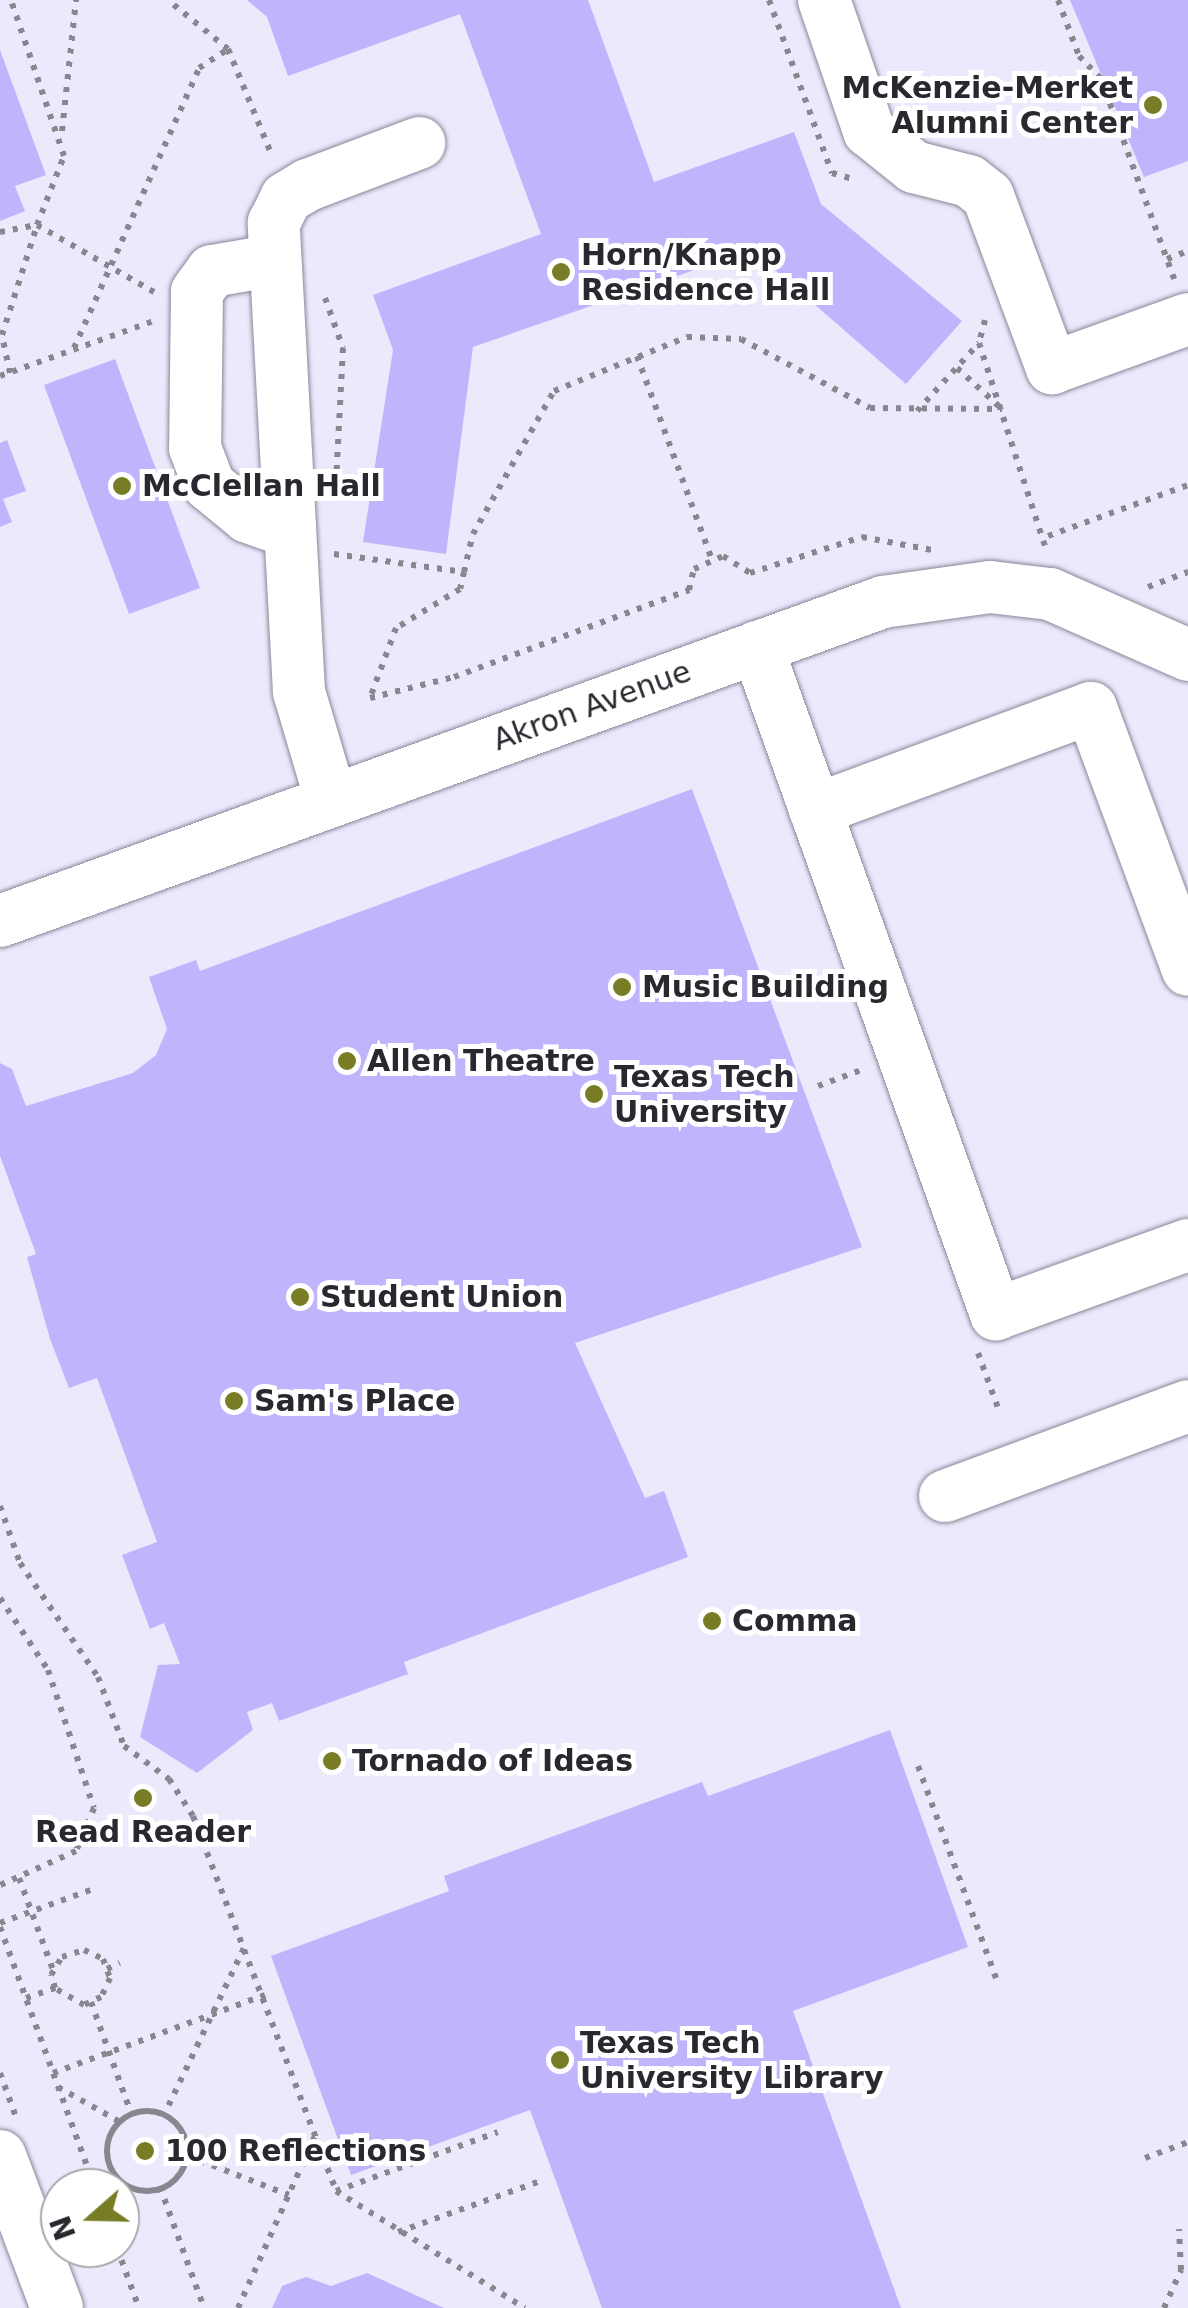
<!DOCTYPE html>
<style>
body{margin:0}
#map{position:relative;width:1188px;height:2308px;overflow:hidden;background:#f4f2fd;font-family:"DejaVu Sans",sans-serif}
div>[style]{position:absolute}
.built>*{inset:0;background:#ece9fd}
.building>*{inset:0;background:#c2b4fc}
.path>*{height:6px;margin-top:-3px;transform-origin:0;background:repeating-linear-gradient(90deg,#88868f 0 5px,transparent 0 13px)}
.path>.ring{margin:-3px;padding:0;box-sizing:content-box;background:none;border:6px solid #88868f;border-radius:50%}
.roads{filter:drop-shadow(0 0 2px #8a8798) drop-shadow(0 0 2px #8a8798)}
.minor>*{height:52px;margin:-26px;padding:0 26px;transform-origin:26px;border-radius:26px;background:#fff}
.dots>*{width:28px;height:28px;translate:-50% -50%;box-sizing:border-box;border:5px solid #fff;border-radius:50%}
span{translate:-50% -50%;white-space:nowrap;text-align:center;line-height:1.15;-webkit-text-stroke:10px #fff;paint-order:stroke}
.poi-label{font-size:30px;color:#29282f;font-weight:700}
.right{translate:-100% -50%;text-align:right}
.left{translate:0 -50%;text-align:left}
.street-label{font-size:30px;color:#29282f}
.north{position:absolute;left:40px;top:2168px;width:100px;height:100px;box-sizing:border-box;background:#fff;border:2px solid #a9a9ac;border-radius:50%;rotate:250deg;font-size:28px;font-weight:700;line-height:40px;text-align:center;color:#29282f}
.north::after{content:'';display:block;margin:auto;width:35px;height:45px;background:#777c25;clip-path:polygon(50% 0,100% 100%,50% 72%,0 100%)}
</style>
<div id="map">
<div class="built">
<i style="clip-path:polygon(evenodd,0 0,1188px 0,1188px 2308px,0 2308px,0 0,60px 2188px,120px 2188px,120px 2248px,60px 2248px,60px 2188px)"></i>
</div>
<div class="building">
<i style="clip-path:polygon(247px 0,588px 0,654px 182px,794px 132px,821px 204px,962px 321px,906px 384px,752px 250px,473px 347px,446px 554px,363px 542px,393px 350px,373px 295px,541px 234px,460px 14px,288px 76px,267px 17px)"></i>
<i style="clip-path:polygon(1070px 0,1188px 0,1188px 161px,1144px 177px)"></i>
<i style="clip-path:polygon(0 50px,46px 175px,15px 186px,25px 211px,0 221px)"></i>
<i style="clip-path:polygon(115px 359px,200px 588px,129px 614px,44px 385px)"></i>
<i style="clip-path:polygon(7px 440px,26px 491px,3px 499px,12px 522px,0 527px,0 443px)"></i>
<i style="clip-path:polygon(692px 789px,862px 1247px,575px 1343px,645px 1498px,664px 1491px,688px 1557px,404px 1662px,408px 1674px,279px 1721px,272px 1703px,247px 1712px,253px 1730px,197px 1773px,140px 1737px,158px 1665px,180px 1664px,164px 1623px,150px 1629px,122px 1555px,157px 1542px,97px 1378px,69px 1388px,50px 1339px,27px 1257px,36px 1254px,0 1156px,0 1063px,12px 1069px,26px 1106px,133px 1073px,156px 1055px,167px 1029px,149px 977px,196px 960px,200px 971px)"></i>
<i style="clip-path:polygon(890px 1730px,968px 1947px,793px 2011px,901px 2308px,602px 2308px,530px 2110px,351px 2175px,271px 1956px,449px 1891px,444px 1876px,702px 1782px,708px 1796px)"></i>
<i style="clip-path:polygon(367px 2273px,444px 2308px,272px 2308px,282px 2286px,306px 2277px,331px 2286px)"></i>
</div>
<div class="path">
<i style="left:769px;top:0;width:184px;rotate:70deg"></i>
<i style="left:832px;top:173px;width:25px;rotate:16deg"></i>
<i style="left:1058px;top:0;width:60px;rotate:69.4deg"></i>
<i style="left:1079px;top:56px;width:32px;rotate:46deg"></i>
<i style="left:1101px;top:79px;width:213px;rotate:69.9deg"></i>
<i style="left:228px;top:49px;width:116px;rotate:67.6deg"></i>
<i style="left:62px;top:131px;width:132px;rotate:-83.9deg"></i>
<i style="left:0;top:232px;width:38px;rotate:-11deg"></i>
<i style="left:37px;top:225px;width:74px;rotate:-68.6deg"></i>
<i style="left:64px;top:156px;width:165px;rotate:-108.8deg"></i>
<i style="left:1167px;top:259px;width:22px;rotate:-21deg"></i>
<i style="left:325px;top:298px;width:53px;rotate:70.2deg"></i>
<i style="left:343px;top:348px;width:134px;rotate:93deg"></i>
<i style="left:985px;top:320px;width:24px;rotate:105deg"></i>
<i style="left:979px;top:343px;width:217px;rotate:72deg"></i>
<i style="left:74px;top:348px;width:307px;rotate:-65.9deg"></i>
<i style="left:199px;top:68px;width:35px;rotate:-33deg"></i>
<i style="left:228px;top:49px;width:77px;rotate:-140.8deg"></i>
<i style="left:637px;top:356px;width:217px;rotate:69.8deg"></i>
<i style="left:957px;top:368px;width:59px;rotate:42.3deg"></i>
<i style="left:10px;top:373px;width:39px;rotate:-102deg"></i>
<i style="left:2px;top:335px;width:115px;rotate:-72.3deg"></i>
<i style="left:37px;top:225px;width:135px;rotate:29.8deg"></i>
<i style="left:0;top:376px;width:164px;rotate:-19.7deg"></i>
<i style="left:917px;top:411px;width:92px;rotate:-47.6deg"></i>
<i style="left:1048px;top:536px;width:149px;rotate:-20deg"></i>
<i style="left:334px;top:554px;width:131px;rotate:7.9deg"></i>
<i style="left:464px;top:572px;width:39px;rotate:-77deg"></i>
<i style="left:473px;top:534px;width:164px;rotate:-60.5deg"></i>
<i style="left:554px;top:391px;width:144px;rotate:-22.1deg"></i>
<i style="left:687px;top:337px;width:54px;rotate:2.1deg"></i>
<i style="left:741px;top:339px;width:146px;rotate:28.1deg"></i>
<i style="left:870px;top:408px;width:132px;rotate:0.4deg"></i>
<i style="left:464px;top:572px;width:17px;rotate:103deg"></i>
<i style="left:460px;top:589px;width:75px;rotate:148.6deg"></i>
<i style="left:396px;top:628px;width:75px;rotate:110.4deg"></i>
<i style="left:370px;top:698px;width:87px;rotate:-14deg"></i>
<i style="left:454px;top:677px;width:251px;rotate:-20.3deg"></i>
<i style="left:689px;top:590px;width:22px;rotate:-77deg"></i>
<i style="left:694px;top:569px;width:32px;rotate:-24deg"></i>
<i style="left:723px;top:556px;width:32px;rotate:32deg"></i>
<i style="left:750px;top:573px;width:118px;rotate:-17.8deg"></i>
<i style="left:862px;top:537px;width:71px;rotate:10.5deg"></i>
<i style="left:1148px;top:587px;width:43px;rotate:-20.6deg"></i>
<i style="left:818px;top:1086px;width:49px;rotate:-20.3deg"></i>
<i style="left:978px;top:1353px;width:59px;rotate:70deg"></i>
<i style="left:0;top:1506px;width:60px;rotate:70.7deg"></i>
<i style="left:20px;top:1563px;width:138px;rotate:55.6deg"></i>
<i style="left:98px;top:1677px;width:74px;rotate:69.4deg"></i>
<i style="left:124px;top:1746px;width:56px;rotate:36.3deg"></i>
<i style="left:169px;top:1779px;width:44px;rotate:57deg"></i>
<i style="left:193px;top:1816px;width:401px;rotate:69.1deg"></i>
<i style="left:336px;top:2191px;width:222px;rotate:31.8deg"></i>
<i style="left:0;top:1598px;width:87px;rotate:56.3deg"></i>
<i style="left:48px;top:1670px;width:145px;rotate:71.6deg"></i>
<i style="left:94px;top:1808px;width:47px;rotate:112.7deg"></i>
<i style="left:76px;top:1851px;width:83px;rotate:155.9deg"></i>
<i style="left:918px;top:1766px;width:226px;rotate:69.8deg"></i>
<i style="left:19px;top:1878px;width:98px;rotate:69.7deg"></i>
<i style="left:0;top:1923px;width:99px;rotate:-20.1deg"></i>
<i style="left:0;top:1927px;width:278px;rotate:70deg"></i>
<i style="left:107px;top:1969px;width:14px;rotate:-25deg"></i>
<i style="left:26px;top:1998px;width:31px;rotate:-19deg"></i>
<i style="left:55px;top:1988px;width:14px;rotate:-107deg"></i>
<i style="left:51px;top:1975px;width:21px;rotate:-59deg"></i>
<i style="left:62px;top:1957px;width:23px;rotate:-18deg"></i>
<i style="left:84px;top:1950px;width:21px;rotate:25deg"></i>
<i style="left:103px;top:1959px;width:20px;rotate:70deg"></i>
<i style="left:110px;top:1978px;width:21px;rotate:115deg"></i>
<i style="left:101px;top:1997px;width:19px;rotate:155deg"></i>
<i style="left:84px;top:2005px;width:34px;rotate:-150deg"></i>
<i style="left:91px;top:2002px;width:121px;rotate:70.2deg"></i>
<i style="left:0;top:2073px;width:47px;rotate:70deg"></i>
<i style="left:53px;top:2073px;width:226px;rotate:-20.2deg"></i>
<i style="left:58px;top:2087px;width:69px;rotate:29.5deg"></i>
<i class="ring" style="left:107px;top:2111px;width:74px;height:74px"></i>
<i style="left:163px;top:2117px;width:192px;rotate:-64.4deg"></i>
<i style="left:188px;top:2156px;width:108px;rotate:21.1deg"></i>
<i style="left:1145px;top:2158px;width:46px;rotate:-20.4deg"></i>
<i style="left:160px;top:2187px;width:129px;rotate:70deg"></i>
<i style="left:336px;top:2191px;width:172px;rotate:-20deg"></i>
<i style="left:398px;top:2232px;width:154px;rotate:-19.7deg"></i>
<i style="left:117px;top:2248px;width:64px;rotate:69.9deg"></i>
<i style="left:238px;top:2308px;width:188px;rotate:-65.9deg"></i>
<i style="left:1164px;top:2308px;width:42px;rotate:-65.9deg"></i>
<i style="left:1181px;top:2270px;width:41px;rotate:-92.8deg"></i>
</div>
<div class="roads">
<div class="minor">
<i style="left:824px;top:0;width:139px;rotate:71deg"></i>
<i style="left:869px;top:131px;width:58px;rotate:38.7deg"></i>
<i style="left:914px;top:167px;width:57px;rotate:14.3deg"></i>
<i style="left:969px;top:181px;width:24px;rotate:38deg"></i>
<i style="left:988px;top:196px;width:184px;rotate:69.6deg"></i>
<i style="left:1052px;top:368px;width:145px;rotate:-19.8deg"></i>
<i style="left:270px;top:261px;width:59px;rotate:170.2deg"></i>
<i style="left:212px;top:271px;width:26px;rotate:126deg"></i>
<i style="left:197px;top:292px;width:156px;rotate:90.7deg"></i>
<i style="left:195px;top:448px;width:40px;rotate:69deg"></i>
<i style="left:209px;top:485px;width:50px;rotate:39.4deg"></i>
<i style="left:248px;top:517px;width:42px;rotate:19.3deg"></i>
<i style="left:757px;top:647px;width:709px;rotate:70.29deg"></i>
<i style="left:996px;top:1314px;width:204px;rotate:-19.8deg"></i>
<i style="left:331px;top:800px;width:113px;rotate:-106.5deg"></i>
<i style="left:299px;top:692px;width:470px;rotate:-93.1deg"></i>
<i style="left:274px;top:223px;width:28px;rotate:-64deg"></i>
<i style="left:286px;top:198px;width:26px;rotate:-31deg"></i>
<i style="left:308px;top:185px;width:119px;rotate:-20.7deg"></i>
<i style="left:815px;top:810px;width:294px;rotate:-20.3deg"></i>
<i style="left:1091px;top:708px;width:279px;rotate:69.7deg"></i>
<i style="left:0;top:921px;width:939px;rotate:-19.86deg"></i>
<i style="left:883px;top:602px;width:108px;rotate:-8deg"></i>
<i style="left:990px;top:587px;width:60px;rotate:6.7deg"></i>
<i style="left:1050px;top:594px;width:151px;rotate:23.8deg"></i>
<i style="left:945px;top:1496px;width:259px;rotate:-20.3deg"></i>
<i style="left:0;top:2156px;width:162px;rotate:69.4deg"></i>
</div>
</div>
<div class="dots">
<i style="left:1153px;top:105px;background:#777c25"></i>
<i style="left:561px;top:272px;background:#777c25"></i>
<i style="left:122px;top:486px;background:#777c25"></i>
<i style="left:622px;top:987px;background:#777c25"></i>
<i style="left:347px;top:1061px;background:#777c25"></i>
<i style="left:594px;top:1094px;background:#777c25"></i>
<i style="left:300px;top:1297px;background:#777c25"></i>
<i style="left:234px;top:1401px;background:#777c25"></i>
<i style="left:712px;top:1621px;background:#777c25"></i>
<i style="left:332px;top:1761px;background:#777c25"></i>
<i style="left:143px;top:1798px;background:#777c25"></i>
<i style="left:560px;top:2060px;background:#777c25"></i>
<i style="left:145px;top:2151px;background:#777c25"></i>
</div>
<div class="poi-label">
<span class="right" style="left:1133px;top:105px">McKenzie-Merket<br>Alumni Center</span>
<span class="left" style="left:581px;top:272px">Horn/Knapp<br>Residence Hall</span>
<span class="left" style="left:142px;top:486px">McClellan Hall</span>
<span class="left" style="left:642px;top:987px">Music Building</span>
<span class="left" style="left:367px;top:1061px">Allen Theatre</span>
<span class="left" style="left:614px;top:1094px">Texas Tech<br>University</span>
<span class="left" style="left:320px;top:1297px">Student Union</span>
<span class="left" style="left:254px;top:1401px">Sam's Place</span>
<span class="left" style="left:732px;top:1621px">Comma</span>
<span class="left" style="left:352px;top:1761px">Tornado of Ideas</span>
<span style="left:143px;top:1832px">Read Reader</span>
<span class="left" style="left:580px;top:2060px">Texas Tech<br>University Library</span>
<span class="left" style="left:165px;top:2151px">100 Reflections</span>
</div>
<div class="street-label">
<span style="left:592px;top:706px;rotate:-20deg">Akron Avenue</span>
</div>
<div class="north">N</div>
</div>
